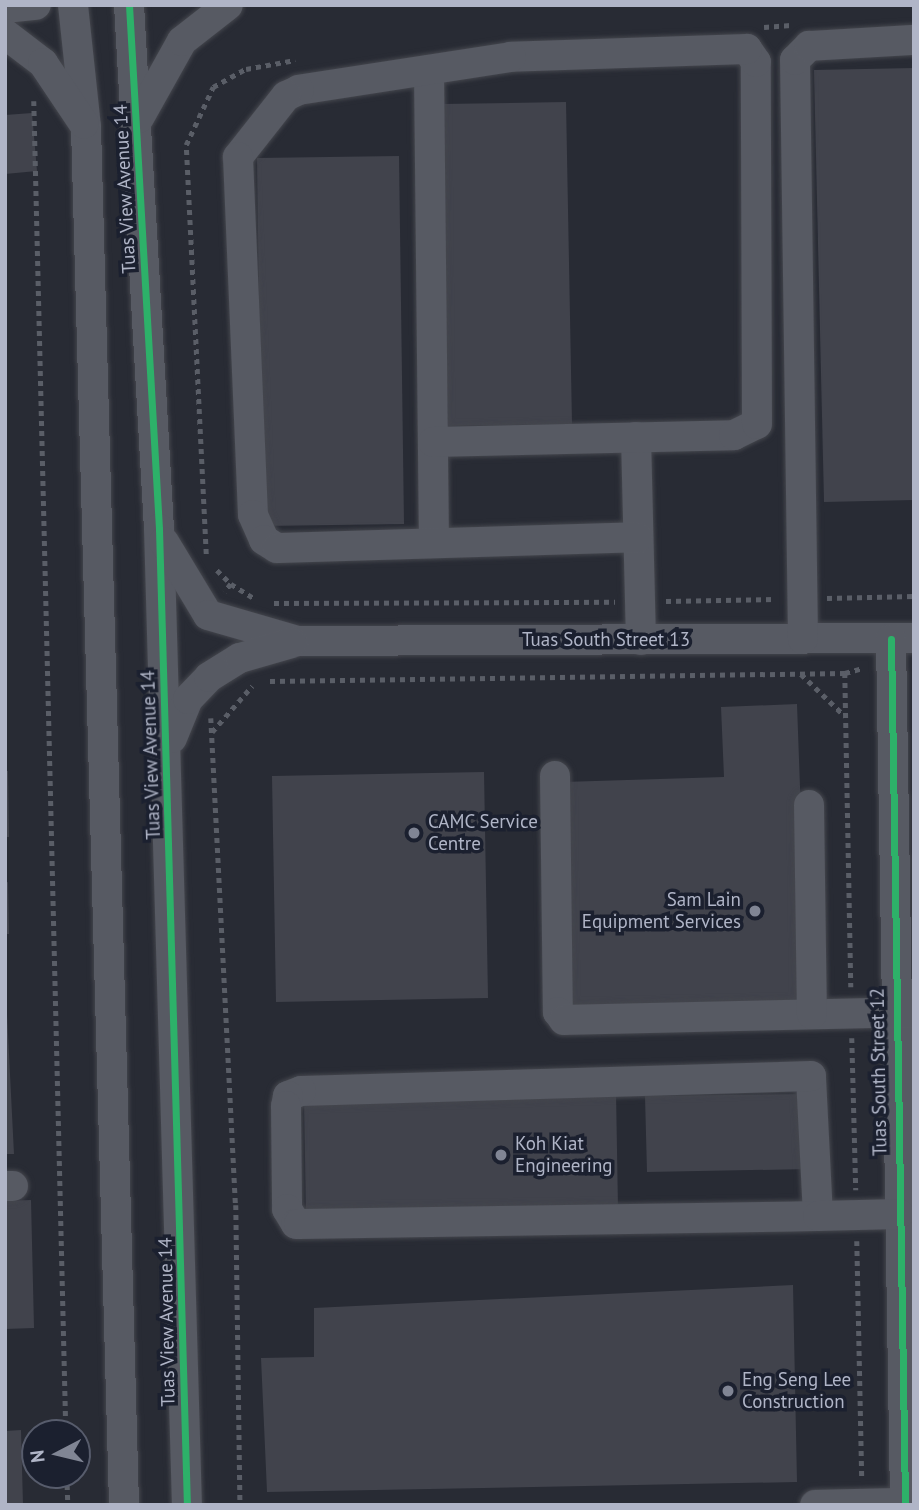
<!DOCTYPE html>
<style>
body{margin:0}
#map{position:relative;width:919px;height:1510px;overflow:hidden;background:#282b34;font-family:"PT Sans",sans-serif}
div>[style]{position:absolute}
.building>*{inset:0;background:#41434c}
.path>*{height:4.5px;margin-top:-2.25px;transform-origin:0;background:repeating-linear-gradient(90deg,#5a5e67 0 5px,transparent 0 10px)}
.roads{filter:drop-shadow(0 0 2px #44464d) drop-shadow(0 0 2px #44464d)}
.minor>*{height:30px;margin:-15px;padding:0 15px;transform-origin:15px;border-radius:15px;background:#575a63}
.cycleway>*{height:7px;margin:-3.5px;padding:0 3.5px;transform-origin:3.5px;border-radius:3.5px;background:#2db169}
.dots>*{width:19px;height:19px;translate:-50% -50%;box-sizing:border-box;border:4px solid #1b202f;border-radius:50%}
span{translate:-50% -50%;white-space:nowrap;text-align:center;line-height:1.15;-webkit-text-stroke:7px #1b202f;paint-order:stroke}
.street-label{font-size:19px;color:#b0b5c7}
.poi-label{font-size:19px;color:#b0b5c7}
.left{translate:0 -50%;text-align:left}
.right{translate:-100% -50%;text-align:right}
.frame{position:absolute;inset:0;border:7px solid #b0b5c7;pointer-events:none}
.north{position:absolute;left:21px;top:1419px;width:70px;height:70px;box-sizing:border-box;background:#1b202f;border:2px solid #575c6c;border-radius:50%;rotate:263deg;font-size:19px;font-weight:700;line-height:28px;text-align:center;color:#b0b5c7}
.north::after{content:'';display:block;margin:auto;width:24px;height:32px;background:#808594;clip-path:polygon(50% 0,100% 100%,50% 72%,0 100%)}
</style>
<div id="map">
<div class="building">
<i style="clip-path:polygon(914px 68px,914px 500px,824px 502px,814px 70px)"></i>
<i style="clip-path:polygon(566px 102px,572px 424px,448px 426px,442px 104px)"></i>
<i style="clip-path:polygon(32px 113px,37px 171px,5px 174px,5px 115px)"></i>
<i style="clip-path:polygon(399px 156px,404px 524px,262px 526px,257px 158px)"></i>
<i style="clip-path:polygon(797px 704px,808px 1008px,571px 1015px,563px 782px,724px 777px,721px 707px)"></i>
<i style="clip-path:polygon(5px 771px,8px 771px,9px 837px,5px 837px)"></i>
<i style="clip-path:polygon(484px 772px,488px 998px,276px 1002px,272px 776px)"></i>
<i style="clip-path:polygon(8px 882px,9px 934px,5px 934px,5px 883px)"></i>
<i style="clip-path:polygon(5px 974px,14px 1154px,5px 1154px)"></i>
<i style="clip-path:polygon(616px 1092px,618px 1209px,306px 1214px,304px 1098px)"></i>
<i style="clip-path:polygon(810px 1094px,811px 1169px,647px 1172px,645px 1096px)"></i>
<i style="clip-path:polygon(31px 1200px,34px 1328px,5px 1329px,5px 1201px)"></i>
<i style="clip-path:polygon(793px 1285px,797px 1482px,267px 1492px,261px 1358px,314px 1357px,314px 1308px)"></i>
<i style="clip-path:polygon(21px 1430px,23px 1505px,5px 1505px,5px 1431px)"></i>
</div>
<div class="path">
<i style="left:764px;top:27px;width:27px;rotate:-4deg"></i>
<i style="left:34px;top:101px;width:1332px;rotate:88.62deg"></i>
<i style="left:206px;top:554px;width:409px;rotate:-92.8deg"></i>
<i style="left:186px;top:145px;width:64px;rotate:-65deg"></i>
<i style="left:213px;top:87px;width:38px;rotate:-29deg"></i>
<i style="left:246px;top:69px;width:50px;rotate:-10.4deg"></i>
<i style="left:217px;top:570px;width:20px;rotate:45deg"></i>
<i style="left:231px;top:584px;width:10px;rotate:127deg"></i>
<i style="left:231px;top:584px;width:26px;rotate:32deg"></i>
<i style="left:827px;top:598px;width:87px;rotate:-1.3deg"></i>
<i style="left:666px;top:601px;width:110px;rotate:-1deg"></i>
<i style="left:274px;top:603px;width:341px;rotate:-0.2deg"></i>
<i style="left:845px;top:673px;width:314px;rotate:88.9deg"></i>
<i style="left:801px;top:674px;width:61px;rotate:43.7deg"></i>
<i style="left:270px;top:681px;width:575px;rotate:-0.8deg"></i>
<i style="left:845px;top:673px;width:18px;rotate:-16deg"></i>
<i style="left:211px;top:718px;width:488px;rotate:87.1deg"></i>
<i style="left:236px;top:1205px;width:300px;rotate:89.2deg"></i>
<i style="left:212px;top:732px;width:61px;rotate:-49deg"></i>
<i style="left:852px;top:1038px;width:152px;rotate:88.5deg"></i>
<i style="left:857px;top:1241px;width:236px;rotate:88.8deg"></i>
<i style="left:67px;top:1475px;width:30px;rotate:88deg"></i>
</div>
<div class="roads">
<div class="minor">
<i style="left:73px;top:5px;width:123px;rotate:83.9deg"></i>
<i style="left:86px;top:127px;width:1379px;rotate:88.42deg"></i>
<i style="left:129px;top:5px;width:525px;rotate:86.72deg"></i>
<i style="left:159px;top:529px;width:976px;rotate:88.36deg"></i>
<i style="left:5px;top:8px;width:31px;rotate:-6deg"></i>
<i style="left:5px;top:34px;width:48px;rotate:37.3deg"></i>
<i style="left:43px;top:63px;width:73px;rotate:56.1deg"></i>
<i style="left:429px;top:70px;width:473px;rotate:89.4deg"></i>
<i style="left:139px;top:118px;width:88px;rotate:-60.8deg"></i>
<i style="left:182px;top:41px;width:58px;rotate:-38deg"></i>
<i style="left:636px;top:437px;width:203px;rotate:88.6deg"></i>
<i style="left:433px;top:442px;width:301px;rotate:-1.3deg"></i>
<i style="left:734px;top:435px;width:25px;rotate:-26deg"></i>
<i style="left:757px;top:424px;width:362px;rotate:-90.2deg"></i>
<i style="left:756px;top:62px;width:16px;rotate:-125deg"></i>
<i style="left:747px;top:49px;width:236px;rotate:178.1deg"></i>
<i style="left:511px;top:57px;width:215px;rotate:171.2deg"></i>
<i style="left:299px;top:90px;width:14px;rotate:155deg"></i>
<i style="left:286px;top:96px;width:78px;rotate:128.2deg"></i>
<i style="left:238px;top:157px;width:358px;rotate:87.6deg"></i>
<i style="left:253px;top:515px;width:27px;rotate:66deg"></i>
<i style="left:264px;top:540px;width:15px;rotate:32deg"></i>
<i style="left:277px;top:548px;width:361px;rotate:-1.7deg"></i>
<i style="left:164px;top:542px;width:85px;rotate:58.9deg"></i>
<i style="left:208px;top:615px;width:94px;rotate:16.1deg"></i>
<i style="left:298px;top:641px;width:616px;rotate:-0.28deg"></i>
<i style="left:803px;top:639px;width:579px;rotate:-90.79deg"></i>
<i style="left:795px;top:60px;width:20px;rotate:-45deg"></i>
<i style="left:809px;top:46px;width:105px;rotate:-3.3deg"></i>
<i style="left:891px;top:639px;width:866px;rotate:89.07deg"></i>
<i style="left:172px;top:738px;width:42px;rotate:-67.7deg"></i>
<i style="left:188px;top:699px;width:30px;rotate:-46deg"></i>
<i style="left:209px;top:677px;width:36px;rotate:-32deg"></i>
<i style="left:240px;top:658px;width:54px;rotate:-16.1deg"></i>
<i style="left:555px;top:776px;width:236px;rotate:89.3deg"></i>
<i style="left:558px;top:1012px;width:10px;rotate:53deg"></i>
<i style="left:564px;top:1020px;width:350px;rotate:-1.3deg"></i>
<i style="left:809px;top:805px;width:209px;rotate:89.2deg"></i>
<i style="left:5px;top:1186px;width:8px"></i>
<i style="left:818px;top:1216px;width:140px;rotate:-92.9deg"></i>
<i style="left:811px;top:1076px;width:510px;rotate:178.32deg"></i>
<i style="left:301px;top:1091px;width:14px;rotate:159deg"></i>
<i style="left:288px;top:1096px;width:10px;rotate:101deg"></i>
<i style="left:286px;top:1106px;width:103px;rotate:89.4deg"></i>
<i style="left:287px;top:1209px;width:17px;rotate:59deg"></i>
<i style="left:296px;top:1224px;width:3px"></i>
<i style="left:299px;top:1224px;width:519px;rotate:-0.88deg"></i>
<i style="left:818px;top:1216px;width:81px;rotate:-1.4deg"></i>
<i style="left:815px;top:1505px;width:90px;rotate:-1.3deg"></i>
</div>
</div>
<div class="cycleway">
<i style="left:129px;top:5px;width:525px;rotate:86.72deg"></i>
<i style="left:159px;top:529px;width:976px;rotate:88.36deg"></i>
<i style="left:891px;top:639px;width:866px;rotate:89.07deg"></i>
</div>
<div class="dots">
<i style="left:414px;top:833px;background:#808594"></i>
<i style="left:755px;top:911px;background:#808594"></i>
<i style="left:501px;top:1155px;background:#808594"></i>
<i style="left:728px;top:1391px;background:#808594"></i>
</div>
<div class="street-label">
<span style="left:125px;top:189px;rotate:-93deg">Tuas View Avenue 14</span>
<span style="left:606px;top:640px">Tuas South Street 13</span>
<span style="left:151px;top:755px;rotate:-92deg">Tuas View Avenue 14</span>
<span style="left:879px;top:1072px;rotate:-91deg">Tuas South Street 12</span>
<span style="left:167px;top:1322px;rotate:-91deg">Tuas View Avenue 14</span>
</div>
<div class="poi-label">
<span class="left" style="left:428px;top:833px">CAMC Service<br>Centre</span>
<span class="right" style="left:741px;top:911px">Sam Lain<br>Equipment Services</span>
<span class="left" style="left:515px;top:1155px">Koh Kiat<br>Engineering</span>
<span class="left" style="left:742px;top:1391px">Eng Seng Lee<br>Construction</span>
</div>
<div class="frame"></div>
<div class="north">N</div>
</div>
